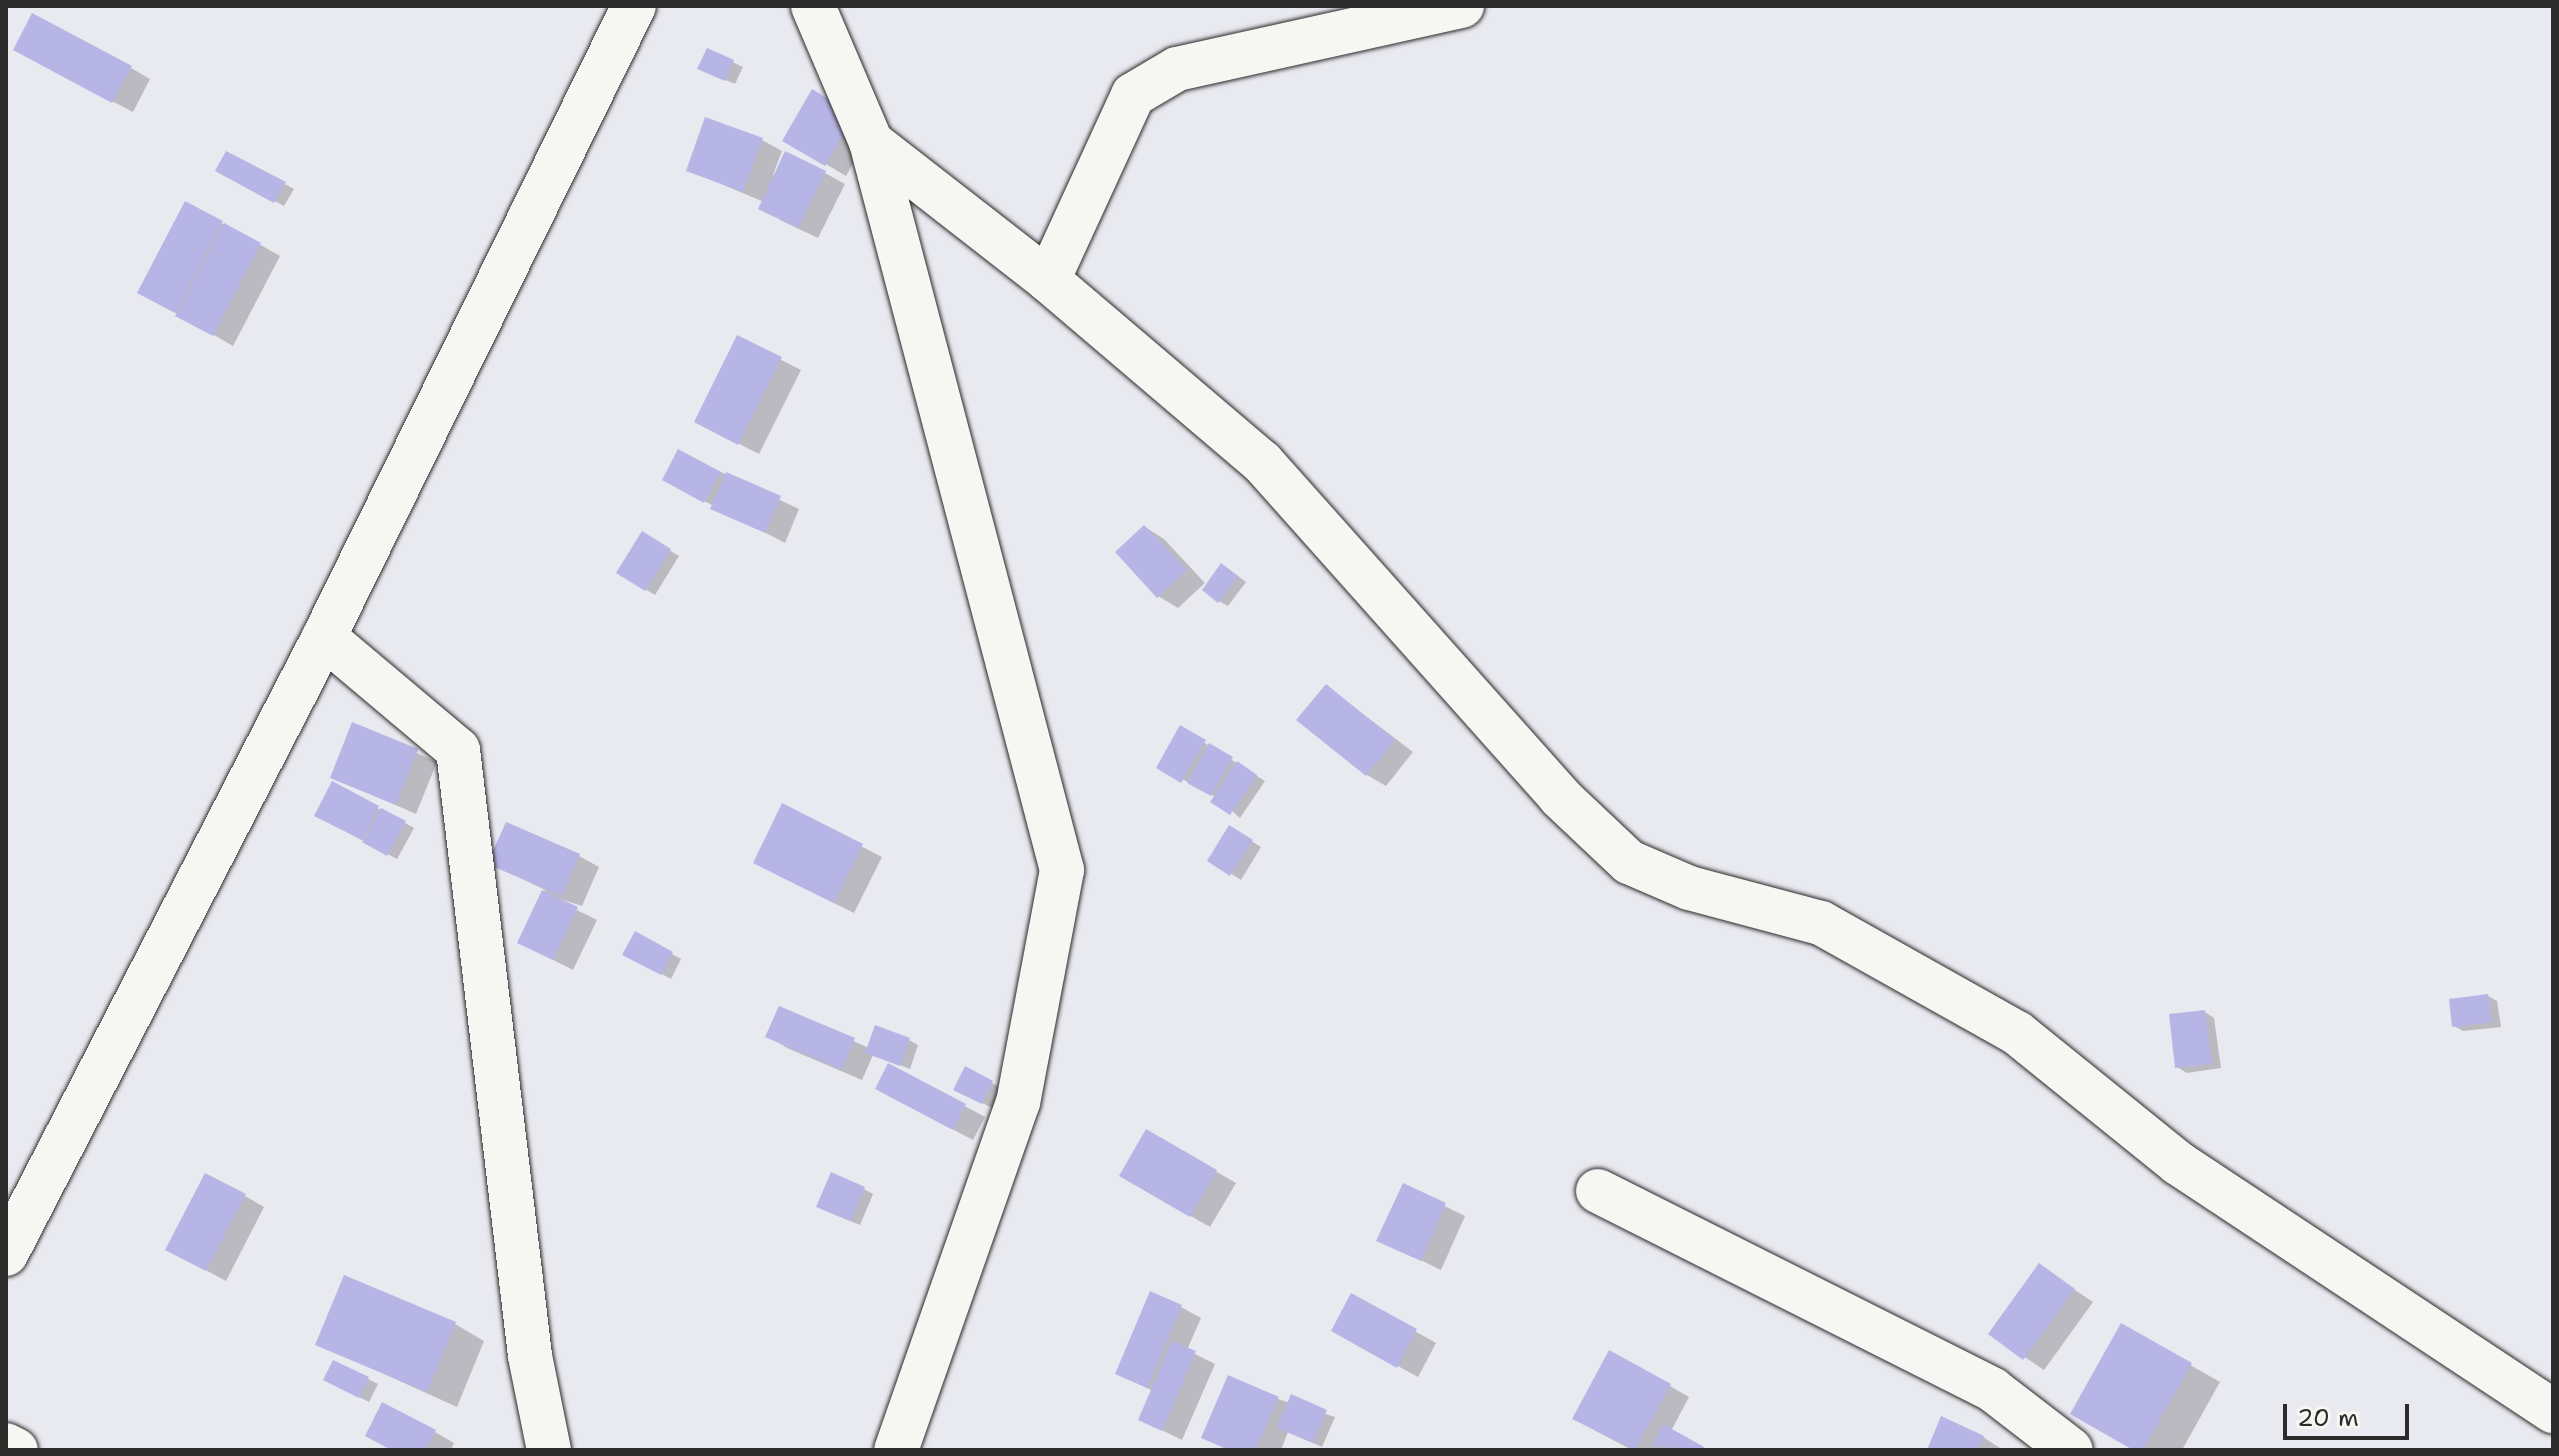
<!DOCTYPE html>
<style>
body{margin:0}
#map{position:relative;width:2559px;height:1456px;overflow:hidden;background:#e9e9f0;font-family:"Shantell Sans",sans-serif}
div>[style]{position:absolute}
.shadow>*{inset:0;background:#0003}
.building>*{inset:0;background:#b7b5e6}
.roads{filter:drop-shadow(0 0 2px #2b2b2b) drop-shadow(0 0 2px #2b2b2b)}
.minor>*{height:44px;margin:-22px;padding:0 22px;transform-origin:22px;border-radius:22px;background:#f6f6f2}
span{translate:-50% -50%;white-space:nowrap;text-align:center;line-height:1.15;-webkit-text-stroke:6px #f6f6f2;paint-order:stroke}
.frame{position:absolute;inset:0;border:8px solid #2b2b2b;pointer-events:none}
.scale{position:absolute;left:2283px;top:1404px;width:126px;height:36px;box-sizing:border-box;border:4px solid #2b2b2b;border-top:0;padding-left:10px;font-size:24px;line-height:28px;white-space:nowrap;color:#2b2b2b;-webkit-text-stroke:6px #f6f6f2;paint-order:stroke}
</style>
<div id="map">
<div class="shadow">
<i style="clip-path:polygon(708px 50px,743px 67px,735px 84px,709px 73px)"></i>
<i style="clip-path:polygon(35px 61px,131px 68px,150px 79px,133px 112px)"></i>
<i style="clip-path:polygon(873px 128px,846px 176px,785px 140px)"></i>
<i style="clip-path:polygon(762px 140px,782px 151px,773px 175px,825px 173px,845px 184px,818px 238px,780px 220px,764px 202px,688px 170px)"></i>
<i style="clip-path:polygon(227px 153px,294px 189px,284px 206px,218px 170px)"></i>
<i style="clip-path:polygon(186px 203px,280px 256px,233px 346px,159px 303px)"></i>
<i style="clip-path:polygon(738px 338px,801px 370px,759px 454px,716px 432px)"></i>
<i style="clip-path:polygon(679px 452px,799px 509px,785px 543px,664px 480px)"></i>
<i style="clip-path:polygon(1145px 527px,1164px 539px,1205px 583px,1178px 608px,1158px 596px)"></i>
<i style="clip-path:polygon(643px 534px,679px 556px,655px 595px,619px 573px)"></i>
<i style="clip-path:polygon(1231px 571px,1246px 582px,1228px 606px,1219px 601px)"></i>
<i style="clip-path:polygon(1326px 686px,1413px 752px,1386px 786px,1367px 775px)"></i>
<i style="clip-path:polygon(353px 725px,437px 762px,416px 814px,332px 777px)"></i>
<i style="clip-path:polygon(1181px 728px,1265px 781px,1240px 818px,1216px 797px,1159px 767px)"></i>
<i style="clip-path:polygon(333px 784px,414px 828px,397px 859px,336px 826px)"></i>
<i style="clip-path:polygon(783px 806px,882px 857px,854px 913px,775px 874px)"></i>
<i style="clip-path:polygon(1230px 828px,1261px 847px,1241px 880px,1210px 860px)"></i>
<i style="clip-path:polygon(579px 856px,599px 867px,582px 906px,545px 894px,597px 920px,573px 970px,520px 943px,545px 890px,490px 863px)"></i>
<i style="clip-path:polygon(636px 934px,681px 959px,671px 979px,625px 954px)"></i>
<i style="clip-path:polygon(2488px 996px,2497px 1001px,2501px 1027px,2463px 1031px,2454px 1026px)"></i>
<i style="clip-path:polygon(780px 1008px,869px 1048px,909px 1040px,918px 1045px,910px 1069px,873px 1055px,862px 1080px,787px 1048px,768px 1036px)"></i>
<i style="clip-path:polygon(2205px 1012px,2214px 1018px,2221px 1068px,2187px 1073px,2177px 1067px)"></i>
<i style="clip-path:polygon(889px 1065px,985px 1117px,973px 1140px,897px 1100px)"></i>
<i style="clip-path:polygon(992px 1083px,1001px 1088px,992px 1108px,965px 1094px)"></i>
<i style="clip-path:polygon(1146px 1131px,1236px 1183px,1210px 1227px,1121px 1176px)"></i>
<i style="clip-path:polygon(1404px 1186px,1465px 1216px,1441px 1270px,1379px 1240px)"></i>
<i style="clip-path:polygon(864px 1189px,873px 1194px,860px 1225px,828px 1212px)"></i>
<i style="clip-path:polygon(245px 1196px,264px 1207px,226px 1281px,187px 1260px)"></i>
<i style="clip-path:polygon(2039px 1266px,2093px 1302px,2044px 1370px,1990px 1334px)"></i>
<i style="clip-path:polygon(1352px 1296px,1436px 1343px,1418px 1377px,1334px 1331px)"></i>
<i style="clip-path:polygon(1181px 1307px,1201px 1318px,1187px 1350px,1215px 1364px,1182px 1440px,1141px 1420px,1153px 1391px,1117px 1373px)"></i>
<i style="clip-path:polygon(455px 1324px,484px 1341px,457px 1407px,318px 1344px)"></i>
<i style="clip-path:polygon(2122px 1326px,2220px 1382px,2182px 1450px,2137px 1450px)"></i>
<i style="clip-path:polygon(1610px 1352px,1689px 1397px,1671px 1431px,1706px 1450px,1632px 1450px,1594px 1430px)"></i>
<i style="clip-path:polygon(334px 1362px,378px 1384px,369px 1402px,335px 1385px)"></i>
<i style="clip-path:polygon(1278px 1399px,1335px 1417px,1322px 1447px,1288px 1432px,1281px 1450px,1228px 1450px,1204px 1437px)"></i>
<i style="clip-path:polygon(435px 1432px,454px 1443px,451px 1450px,394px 1450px)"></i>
<i style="clip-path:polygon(1983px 1437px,2003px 1450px,1929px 1450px)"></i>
</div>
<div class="building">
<i style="clip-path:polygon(32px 13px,132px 66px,112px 103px,13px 50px)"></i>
<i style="clip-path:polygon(707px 48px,734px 60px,725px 81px,697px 69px)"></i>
<i style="clip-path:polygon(812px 89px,855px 115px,825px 166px,782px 141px)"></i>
<i style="clip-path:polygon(705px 117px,763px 138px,743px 192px,686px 171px)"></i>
<i style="clip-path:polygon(226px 151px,286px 182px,274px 203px,215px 171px)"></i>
<i style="clip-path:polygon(785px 151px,826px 171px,798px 228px,758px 209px)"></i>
<i style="clip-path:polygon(185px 201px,223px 221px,175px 313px,137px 293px)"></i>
<i style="clip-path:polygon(224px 223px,261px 243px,213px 336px,175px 316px)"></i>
<i style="clip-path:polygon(737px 335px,782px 357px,738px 445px,694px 422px)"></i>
<i style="clip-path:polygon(678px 449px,721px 472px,704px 503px,662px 480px)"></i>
<i style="clip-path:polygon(726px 472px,781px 496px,765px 533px,710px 509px)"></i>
<i style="clip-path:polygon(1144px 525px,1187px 570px,1157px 598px,1115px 552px)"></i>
<i style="clip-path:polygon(642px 531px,671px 549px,645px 591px,616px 573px)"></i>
<i style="clip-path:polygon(1221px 563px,1238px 576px,1218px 603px,1202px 590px)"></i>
<i style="clip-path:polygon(1326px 684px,1395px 740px,1366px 776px,1296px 720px)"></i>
<i style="clip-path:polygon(352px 722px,418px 749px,396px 805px,330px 778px)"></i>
<i style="clip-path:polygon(1180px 725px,1206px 740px,1181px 783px,1156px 768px)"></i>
<i style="clip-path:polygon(1209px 743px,1233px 757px,1211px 796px,1187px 783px)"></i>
<i style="clip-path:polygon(1237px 761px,1257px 775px,1230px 815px,1210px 802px)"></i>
<i style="clip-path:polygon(332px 781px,379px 806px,362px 840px,314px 816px)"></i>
<i style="clip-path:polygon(782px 803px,863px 844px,834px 903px,753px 863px)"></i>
<i style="clip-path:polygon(381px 808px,406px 821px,387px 856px,362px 842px)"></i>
<i style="clip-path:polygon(506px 822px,580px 854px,562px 896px,487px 864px)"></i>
<i style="clip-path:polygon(1229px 825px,1253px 840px,1230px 876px,1207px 861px)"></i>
<i style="clip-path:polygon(542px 890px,578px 907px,553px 960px,517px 943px)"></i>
<i style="clip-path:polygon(635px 931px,673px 952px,661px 975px,622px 955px)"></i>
<i style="clip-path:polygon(2488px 994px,2492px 1022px,2452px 1027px,2449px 999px)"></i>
<i style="clip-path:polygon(779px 1006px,855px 1038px,842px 1070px,765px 1037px)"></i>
<i style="clip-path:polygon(2205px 1010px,2212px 1064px,2175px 1068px,2169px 1014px)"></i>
<i style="clip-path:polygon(875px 1025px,910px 1038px,900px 1066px,865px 1053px)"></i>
<i style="clip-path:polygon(888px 1063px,966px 1104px,953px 1130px,875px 1089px)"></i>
<i style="clip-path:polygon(965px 1066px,993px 1081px,982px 1104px,953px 1090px)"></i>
<i style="clip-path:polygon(1146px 1129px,1217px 1170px,1190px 1217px,1119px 1176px)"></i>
<i style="clip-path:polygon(831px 1172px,865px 1187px,851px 1221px,816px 1207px)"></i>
<i style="clip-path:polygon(205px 1173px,246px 1194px,206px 1271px,165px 1250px)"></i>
<i style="clip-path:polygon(1403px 1183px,1446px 1203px,1421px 1261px,1376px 1241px)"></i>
<i style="clip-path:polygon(2039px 1263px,2075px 1289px,2023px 1360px,1988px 1334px)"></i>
<i style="clip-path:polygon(344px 1275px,456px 1322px,427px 1392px,315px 1345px)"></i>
<i style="clip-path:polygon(1150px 1291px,1182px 1305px,1147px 1388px,1115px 1374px)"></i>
<i style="clip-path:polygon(1351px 1293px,1417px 1329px,1397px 1368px,1331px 1331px)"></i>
<i style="clip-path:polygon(2121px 1323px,2192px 1363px,2143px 1450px,2133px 1450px,2070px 1414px)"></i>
<i style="clip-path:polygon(1172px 1341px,1196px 1351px,1162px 1431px,1138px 1420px)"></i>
<i style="clip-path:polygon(1609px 1350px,1671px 1384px,1635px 1450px,1572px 1419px)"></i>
<i style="clip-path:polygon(333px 1360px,369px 1377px,359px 1398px,323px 1380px)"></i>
<i style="clip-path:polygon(1228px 1375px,1279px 1397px,1256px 1450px,1229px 1450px,1201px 1438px)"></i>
<i style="clip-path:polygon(1291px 1394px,1327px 1410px,1313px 1443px,1277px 1428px)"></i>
<i style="clip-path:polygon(382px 1402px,436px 1430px,425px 1450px,391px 1450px,365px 1436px)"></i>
<i style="clip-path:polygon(1941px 1416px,1984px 1436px,1978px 1450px,1927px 1450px)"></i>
<i style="clip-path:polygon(1663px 1424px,1704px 1447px,1702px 1450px,1652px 1446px)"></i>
</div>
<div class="roads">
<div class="minor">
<i style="left:813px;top:6px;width:148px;rotate:66.9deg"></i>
<i style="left:871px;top:142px;width:753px;rotate:75.3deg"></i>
<i style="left:1062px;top:870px;width:236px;rotate:100.7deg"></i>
<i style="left:1018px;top:1102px;width:369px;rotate:109.3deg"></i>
<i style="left:871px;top:142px;width:224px;rotate:37.9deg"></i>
<i style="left:1048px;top:280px;width:281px;rotate:40.4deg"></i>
<i style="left:1262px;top:462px;width:448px;rotate:48.3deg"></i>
<i style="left:1560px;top:797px;width:95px;rotate:43.3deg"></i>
<i style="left:1629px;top:862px;width:65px;rotate:23.4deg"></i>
<i style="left:1689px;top:888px;width:137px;rotate:14.9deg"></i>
<i style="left:1821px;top:923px;width:225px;rotate:29.3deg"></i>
<i style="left:2017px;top:1033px;width:207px;rotate:38.9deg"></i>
<i style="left:2178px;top:1163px;width:450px;rotate:33.5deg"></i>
<i style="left:1048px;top:280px;width:204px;rotate:-65.3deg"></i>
<i style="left:1133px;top:95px;width:51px;rotate:-30.6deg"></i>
<i style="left:1177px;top:69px;width:292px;rotate:-12.5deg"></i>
<i style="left:324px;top:637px;width:175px;rotate:40.1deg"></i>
<i style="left:458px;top:750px;width:610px;rotate:83.22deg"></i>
<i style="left:530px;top:1356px;width:96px;rotate:78.6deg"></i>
<i style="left:1598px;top:1191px;width:442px;rotate:26.7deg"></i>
<i style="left:1993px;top:1390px;width:98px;rotate:37.6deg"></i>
<i style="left:6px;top:1254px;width:694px;rotate:-62.73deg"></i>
<i style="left:324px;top:637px;width:703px;rotate:-63.84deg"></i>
<i style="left:6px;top:1445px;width:11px;rotate:27deg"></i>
</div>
</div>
<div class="frame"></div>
<div class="scale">20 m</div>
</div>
